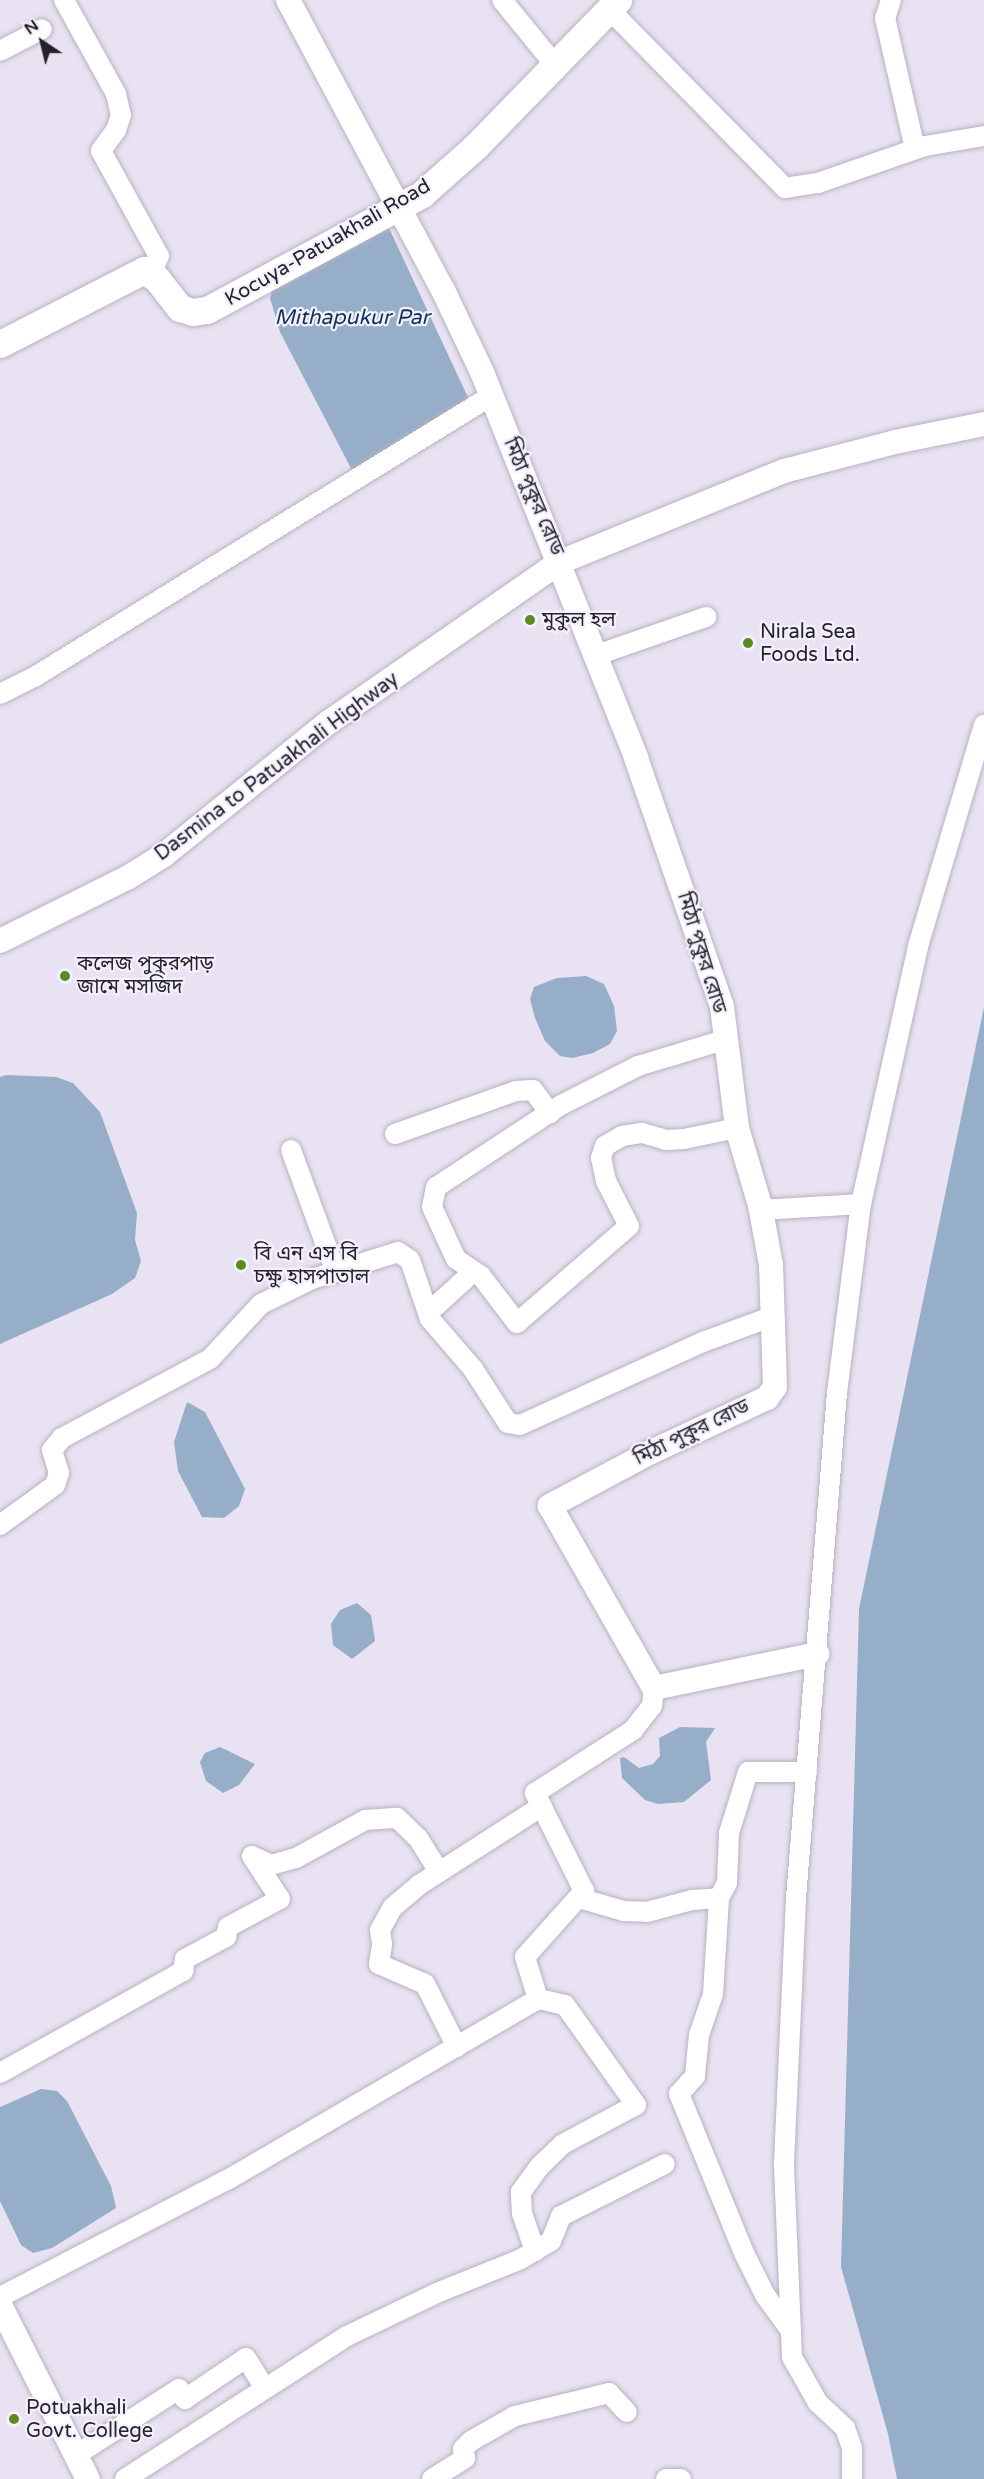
<!DOCTYPE html>
<meta charset="utf-8">
<style>
body{margin:0}
#map{position:relative;width:984px;height:2479px;overflow:hidden;background:#e8e2f2;font-family:"Varela Round","Noto Sans Bengali",sans-serif}
div>[style]{position:absolute}
.water>*{inset:0;background:#96aec8}
.roads{filter:drop-shadow(0 0 2px #b7b2c1) drop-shadow(0 0 2px #b7b2c1)}
.minor>*{height:20px;margin:-10px;padding:0 10px;transform-origin:10px;border-radius:10px;background:#fff}
.tertiary>*{height:24px;margin:-12px;padding:0 12px;transform-origin:12px;border-radius:12px;background:#fff}
.secondary>*{height:27px;margin:-13.5px;padding:0 13.5px;transform-origin:13.5px;border-radius:13.5px;background:#fff}
.dots>*{width:16px;height:16px;translate:-50% -50%;box-sizing:border-box;border:3px solid #f4f0fd;border-radius:50%}
span{translate:-50% -50%;white-space:nowrap;text-align:center;line-height:1.15;-webkit-text-stroke:4.5px #f4f0fd;paint-order:stroke}
.street-label{font-size:20px;color:#252329}
.poi-label{font-size:20px;color:#252329}
.left{translate:0 -50%;text-align:left}
.water-label{font-size:21px;color:#0e3357;font-style:italic}
.north{position:absolute;left:12px;top:12px;width:60px;height:60px;-webkit-text-stroke:4px #f4f0fd;paint-order:stroke;rotate:325deg;font-size:16px;font-weight:700;line-height:24px;text-align:center;color:#252329}
.north::after{content:'';display:block;margin:auto;width:21px;height:27px;background:#252329;clip-path:polygon(50% 0,100% 100%,50% 72%,0 100%)}
</style>
<div id="map">
<div class="water">
<i style="clip-path:polygon(388px 226px,472px 406px,354px 474px,280px 332px,270px 298px,273px 287px)"></i>
<i style="clip-path:polygon(586px 976px,604px 984px,614px 1006px,617px 1031px,610px 1044px,593px 1053px,572px 1058px,560px 1056px,545px 1041px,535px 1018px,530px 999px,534px 987px,557px 978px)"></i>
<i style="clip-path:polygon(984px 1007px,984px 2479px,897px 2479px,888px 2434px,841px 2267px,859px 1609px)"></i>
<i style="clip-path:polygon(6px 1075px,56px 1077px,73px 1083px,100px 1112px,137px 1213px,135px 1240px,141px 1261px,135px 1278px,112px 1294px,0 1344px,0 1077px)"></i>
<i style="clip-path:polygon(187px 1402px,205px 1412px,245px 1489px,239px 1506px,224px 1518px,202px 1517px,178px 1471px,174px 1442px)"></i>
<i style="clip-path:polygon(357px 1603px,371px 1615px,375px 1641px,352px 1659px,333px 1645px,331px 1624px,340px 1610px)"></i>
<i style="clip-path:polygon(680px 1727px,715px 1728px,706px 1742px,711px 1780px,684px 1802px,658px 1804px,645px 1800px,622px 1778px,620px 1758px,624px 1757px,639px 1768px,653px 1764px,660px 1756px,659px 1738px)"></i>
<i style="clip-path:polygon(220px 1747px,255px 1764px,239px 1785px,223px 1793px,206px 1781px,200px 1762px,205px 1753px)"></i>
<i style="clip-path:polygon(41px 2089px,57px 2091px,67px 2101px,111px 2186px,116px 2208px,52px 2248px,33px 2253px,21px 2245px,0 2201px,0 2107px)"></i>
</div>
<div class="roads">
<div class="minor">
<i style="left:64px;top:0;width:107px;rotate:61deg"></i>
<i style="left:116px;top:94px;width:22px;rotate:77deg"></i>
<i style="left:121px;top:115px;width:16px;rotate:108deg"></i>
<i style="left:116px;top:130px;width:26px;rotate:126deg"></i>
<i style="left:101px;top:151px;width:120px;rotate:61.1deg"></i>
<i style="left:159px;top:256px;width:17px;rotate:114deg"></i>
<i style="left:502px;top:0;width:84px;rotate:50.8deg"></i>
<i style="left:891px;top:0;width:19px;rotate:108deg"></i>
<i style="left:885px;top:18px;width:134px;rotate:77.1deg"></i>
<i style="left:609px;top:9px;width:251px;rotate:45.5deg"></i>
<i style="left:785px;top:188px;width:33px;rotate:-9deg"></i>
<i style="left:818px;top:183px;width:113px;rotate:-19.1deg"></i>
<i style="left:925px;top:146px;width:60px;rotate:-9.6deg"></i>
<i style="left:0;top:51px;width:47px;rotate:-27.6deg"></i>
<i style="left:594px;top:656px;width:119px;rotate:-19.2deg"></i>
<i style="left:0;top:694px;width:40px;rotate:-26.6deg"></i>
<i style="left:36px;top:676px;width:534px;rotate:-31.61deg"></i>
<i style="left:724px;top:1040px;width:90px;rotate:163.2deg"></i>
<i style="left:638px;top:1066px;width:86px;rotate:153.1deg"></i>
<i style="left:561px;top:1105px;width:149px;rotate:146.7deg"></i>
<i style="left:436px;top:1187px;width:20px;rotate:101deg"></i>
<i style="left:432px;top:1207px;width:57px;rotate:65.2deg"></i>
<i style="left:456px;top:1259px;width:30px;rotate:34deg"></i>
<i style="left:481px;top:1276px;width:59px;rotate:52.5deg"></i>
<i style="left:517px;top:1323px;width:148px;rotate:-40.9deg"></i>
<i style="left:629px;top:1226px;width:51px;rotate:-117.1deg"></i>
<i style="left:606px;top:1181px;width:24px;rotate:-102deg"></i>
<i style="left:601px;top:1158px;width:13px;rotate:-72deg"></i>
<i style="left:605px;top:1146px;width:20px;rotate:-30deg"></i>
<i style="left:622px;top:1136px;width:20px;rotate:-9deg"></i>
<i style="left:642px;top:1133px;width:25px;rotate:16deg"></i>
<i style="left:666px;top:1140px;width:18px;rotate:-3deg"></i>
<i style="left:684px;top:1139px;width:54px;rotate:-11.7deg"></i>
<i style="left:395px;top:1134px;width:128px;rotate:-19.6deg"></i>
<i style="left:516px;top:1091px;width:17px;rotate:-3deg"></i>
<i style="left:533px;top:1090px;width:29px;rotate:54deg"></i>
<i style="left:291px;top:1150px;width:130px;rotate:69.8deg"></i>
<i style="left:761px;top:1210px;width:100px;rotate:-3.4deg"></i>
<i style="left:428px;top:1313px;width:61px;rotate:-42.3deg"></i>
<i style="left:0;top:1525px;width:68px;rotate:-36deg"></i>
<i style="left:55px;top:1485px;width:13px;rotate:-72deg"></i>
<i style="left:59px;top:1473px;width:24px;rotate:-107deg"></i>
<i style="left:52px;top:1450px;width:16px;rotate:-50deg"></i>
<i style="left:62px;top:1438px;width:168px;rotate:-28.1deg"></i>
<i style="left:210px;top:1359px;width:75px;rotate:-47.2deg"></i>
<i style="left:261px;top:1304px;width:57px;rotate:-26.1deg"></i>
<i style="left:312px;top:1279px;width:90px;rotate:-17.4deg"></i>
<i style="left:398px;top:1252px;width:14px;rotate:34deg"></i>
<i style="left:410px;top:1260px;width:62px;rotate:71.3deg"></i>
<i style="left:430px;top:1319px;width:66px;rotate:49.3deg"></i>
<i style="left:473px;top:1369px;width:64px;rotate:57.1deg"></i>
<i style="left:508px;top:1423px;width:12px;rotate:9deg"></i>
<i style="left:520px;top:1425px;width:201px;rotate:-24.4deg"></i>
<i style="left:703px;top:1342px;width:72px;rotate:-20.2deg"></i>
<i style="left:579px;top:1898px;width:47px;rotate:16.1deg"></i>
<i style="left:624px;top:1911px;width:23px;rotate:2deg"></i>
<i style="left:647px;top:1912px;width:47px;rotate:-14.9deg"></i>
<i style="left:692px;top:1900px;width:27px;rotate:-4deg"></i>
<i style="left:457px;top:2047px;width:71px;rotate:-116.9deg"></i>
<i style="left:425px;top:1984px;width:50px;rotate:-156.5deg"></i>
<i style="left:379px;top:1964px;width:20px;rotate:-81deg"></i>
<i style="left:382px;top:1944px;width:14px;rotate:-98deg"></i>
<i style="left:380px;top:1930px;width:26px;rotate:-61deg"></i>
<i style="left:393px;top:1907px;width:34px;rotate:-40deg"></i>
<i style="left:419px;top:1885px;width:146px;rotate:-32.7deg"></i>
<i style="left:0;top:2073px;width:210px;rotate:-29.1deg"></i>
<i style="left:183px;top:1971px;width:12px;rotate:-81deg"></i>
<i style="left:185px;top:1959px;width:47px;rotate:-28.2deg"></i>
<i style="left:226px;top:1937px;width:10px;rotate:-79deg"></i>
<i style="left:228px;top:1927px;width:59px;rotate:-28.3deg"></i>
<i style="left:280px;top:1899px;width:51px;rotate:-123.1deg"></i>
<i style="left:252px;top:1856px;width:21px;rotate:25deg"></i>
<i style="left:271px;top:1865px;width:26px;rotate:-16deg"></i>
<i style="left:296px;top:1858px;width:79px;rotate:-28.8deg"></i>
<i style="left:365px;top:1820px;width:32px;rotate:-4deg"></i>
<i style="left:397px;top:1818px;width:29px;rotate:44deg"></i>
<i style="left:418px;top:1838px;width:40px;rotate:58deg"></i>
<i style="left:535px;top:2251px;width:39px;rotate:-109deg"></i>
<i style="left:522px;top:2214px;width:22px;rotate:-93deg"></i>
<i style="left:521px;top:2192px;width:31px;rotate:-54deg"></i>
<i style="left:539px;top:2167px;width:33px;rotate:-44deg"></i>
<i style="left:563px;top:2144px;width:83px;rotate:-28.1deg"></i>
<i style="left:636px;top:2105px;width:123px;rotate:-125.4deg"></i>
<i style="left:565px;top:2005px;width:28px;rotate:-167deg"></i>
<i style="left:0;top:2297px;width:255px;rotate:-27.3deg"></i>
<i style="left:227px;top:2180px;width:360px;rotate:-30.2deg"></i>
<i style="left:538px;top:1999px;width:44px;rotate:-107.2deg"></i>
<i style="left:525px;top:1957px;width:89px;rotate:-48.2deg"></i>
<i style="left:584px;top:1891px;width:110px;rotate:-116.6deg"></i>
<i style="left:535px;top:1793px;width:117px;rotate:-32.7deg"></i>
<i style="left:633px;top:1730px;width:31px;rotate:-52deg"></i>
<i style="left:652px;top:1706px;width:18px;rotate:-84deg"></i>
<i style="left:791px;top:2331px;width:44px;rotate:-125.8deg"></i>
<i style="left:765px;top:2295px;width:47px;rotate:-116.6deg"></i>
<i style="left:744px;top:2253px;width:172px;rotate:-112.2deg"></i>
<i style="left:679px;top:2094px;width:24px;rotate:-48deg"></i>
<i style="left:695px;top:2076px;width:41px;rotate:-84.4deg"></i>
<i style="left:699px;top:2035px;width:43px;rotate:-71.1deg"></i>
<i style="left:713px;top:1994px;width:96px;rotate:-86.4deg"></i>
<i style="left:719px;top:1898px;width:17px;rotate:-62deg"></i>
<i style="left:727px;top:1883px;width:50px;rotate:-87.7deg"></i>
<i style="left:729px;top:1833px;width:64px;rotate:-72.7deg"></i>
<i style="left:748px;top:1772px;width:59px"></i>
<i style="left:76px;top:2455px;width:122px;rotate:-32.7deg"></i>
<i style="left:179px;top:2389px;width:12px;rotate:59deg"></i>
<i style="left:185px;top:2399px;width:73px;rotate:-33.9deg"></i>
<i style="left:246px;top:2358px;width:36px;rotate:58deg"></i>
<i style="left:125px;top:2479px;width:264px;rotate:-32.8deg"></i>
<i style="left:347px;top:2336px;width:102px;rotate:-25.6deg"></i>
<i style="left:439px;top:2292px;width:88px;rotate:-21.9deg"></i>
<i style="left:521px;top:2259px;width:35px;rotate:-31deg"></i>
<i style="left:551px;top:2241px;width:27px;rotate:-68deg"></i>
<i style="left:561px;top:2216px;width:116px;rotate:-26.6deg"></i>
<i style="left:432px;top:2479px;width:39px;rotate:-32deg"></i>
<i style="left:465px;top:2458px;width:9px;rotate:-103deg"></i>
<i style="left:463px;top:2449px;width:11px;rotate:-45deg"></i>
<i style="left:471px;top:2441px;width:51px;rotate:-29.6deg"></i>
<i style="left:515px;top:2416px;width:97px;rotate:-13.7deg"></i>
<i style="left:609px;top:2393px;width:26px;rotate:47deg"></i>
<i style="left:666px;top:2479px;width:15px"></i>
<i style="left:852px;top:2479px;width:31px;rotate:-90deg"></i>
<i style="left:852px;top:2448px;width:21px;rotate:-109deg"></i>
<i style="left:845px;top:2428px;width:37px;rotate:-137deg"></i>
<i style="left:818px;top:2403px;width:53px;rotate:-119.5deg"></i>
<i style="left:792px;top:2357px;width:194px;rotate:-92.4deg"></i>
<i style="left:784px;top:2163px;width:265px;rotate:-87.4deg"></i>
<i style="left:796px;top:1898px;width:507px;rotate:-85.36deg"></i>
<i style="left:837px;top:1393px;width:191px;rotate:-82.8deg"></i>
<i style="left:861px;top:1204px;width:264px;rotate:-77.5deg"></i>
<i style="left:918px;top:946px;width:231px;rotate:-73.4deg"></i>
</div>
<div class="tertiary">
<i style="left:288px;top:0;width:329px;rotate:61.9deg"></i>
<i style="left:443px;top:290px;width:91px;rotate:64.6deg"></i>
<i style="left:482px;top:372px;width:416px;rotate:68.2deg"></i>
<i style="left:636px;top:758px;width:263px;rotate:70.9deg"></i>
<i style="left:722px;top:1007px;width:122px;rotate:82.9deg"></i>
<i style="left:737px;top:1128px;width:80px;rotate:73.4deg"></i>
<i style="left:760px;top:1205px;width:61px;rotate:79.6deg"></i>
<i style="left:771px;top:1265px;width:122px;rotate:88.1deg"></i>
<i style="left:775px;top:1387px;width:14px;rotate:126deg"></i>
<i style="left:767px;top:1398px;width:128px;rotate:155deg"></i>
<i style="left:651px;top:1452px;width:115px;rotate:151.9deg"></i>
<i style="left:550px;top:1506px;width:210px;rotate:60.3deg"></i>
<i style="left:654px;top:1688px;width:167px;rotate:-11.8deg"></i>
<i style="left:0;top:941px;width:142px;rotate:-26.4deg"></i>
<i style="left:127px;top:878px;width:44px;rotate:-31.9deg"></i>
<i style="left:164px;top:855px;width:212px;rotate:-38.9deg"></i>
<i style="left:329px;top:722px;width:281px;rotate:-34.7deg"></i>
<i style="left:560px;top:562px;width:242px;rotate:-22.1deg"></i>
<i style="left:784px;top:471px;width:115px;rotate:-14.6deg"></i>
<i style="left:895px;top:442px;width:91px;rotate:-11.4deg"></i>
<i style="left:0;top:2305px;width:195px;rotate:63.2deg"></i>
</div>
<div class="secondary">
<i style="left:0;top:344px;width:162px;rotate:-27.2deg"></i>
<i style="left:144px;top:270px;width:16px;rotate:35deg"></i>
<i style="left:157px;top:279px;width:37px;rotate:52deg"></i>
<i style="left:180px;top:308px;width:13px;rotate:18deg"></i>
<i style="left:192px;top:312px;width:15px;rotate:-8deg"></i>
<i style="left:207px;top:310px;width:244px;rotate:-28.3deg"></i>
<i style="left:422px;top:194px;width:72px;rotate:-41.6deg"></i>
<i style="left:476px;top:146px;width:204px;rotate:-45.8deg"></i>
</div>
</div>
<div class="dots">
<i style="left:530px;top:620px;background:#5b8b1e"></i>
<i style="left:748px;top:643px;background:#5b8b1e"></i>
<i style="left:65px;top:976px;background:#5b8b1e"></i>
<i style="left:241px;top:1265px;background:#5b8b1e"></i>
<i style="left:14px;top:2419px;background:#5b8b1e"></i>
</div>
<div class="street-label">
<span style="left:328px;top:243px;rotate:-30deg">Kocuya-Patuakhali Road</span>
<span style="left:533px;top:497px;rotate:67deg">মিঠা পুকুর রোড</span>
<span style="left:277px;top:767px;rotate:-37deg">Dasmina to Patuakhali Highway</span>
<span style="left:701px;top:953px;rotate:73deg">মিঠা পুকুর রোড</span>
<span style="left:692px;top:1433px;rotate:-26deg">মিঠা পুকুর রোড</span>
</div>
<div class="poi-label">
<span class="left" style="left:542px;top:620px">মুকুল হল</span>
<span class="left" style="left:760px;top:644px">Nirala Sea<br>Foods Ltd.</span>
<span class="left" style="left:77px;top:976px">কলেজ পুকুরপাড়<br>জামে মসজিদ</span>
<span class="left" style="left:254px;top:1266px">বি এন এস বি<br>চক্ষু হাসপাতাল</span>
<span class="left" style="left:26px;top:2420px">Potuakhali<br>Govt. College</span>
</div>
<div class="water-label">
<span style="left:352px;top:318px">Mithapukur Par</span>
</div>
<div class="north">N</div>
</div>
